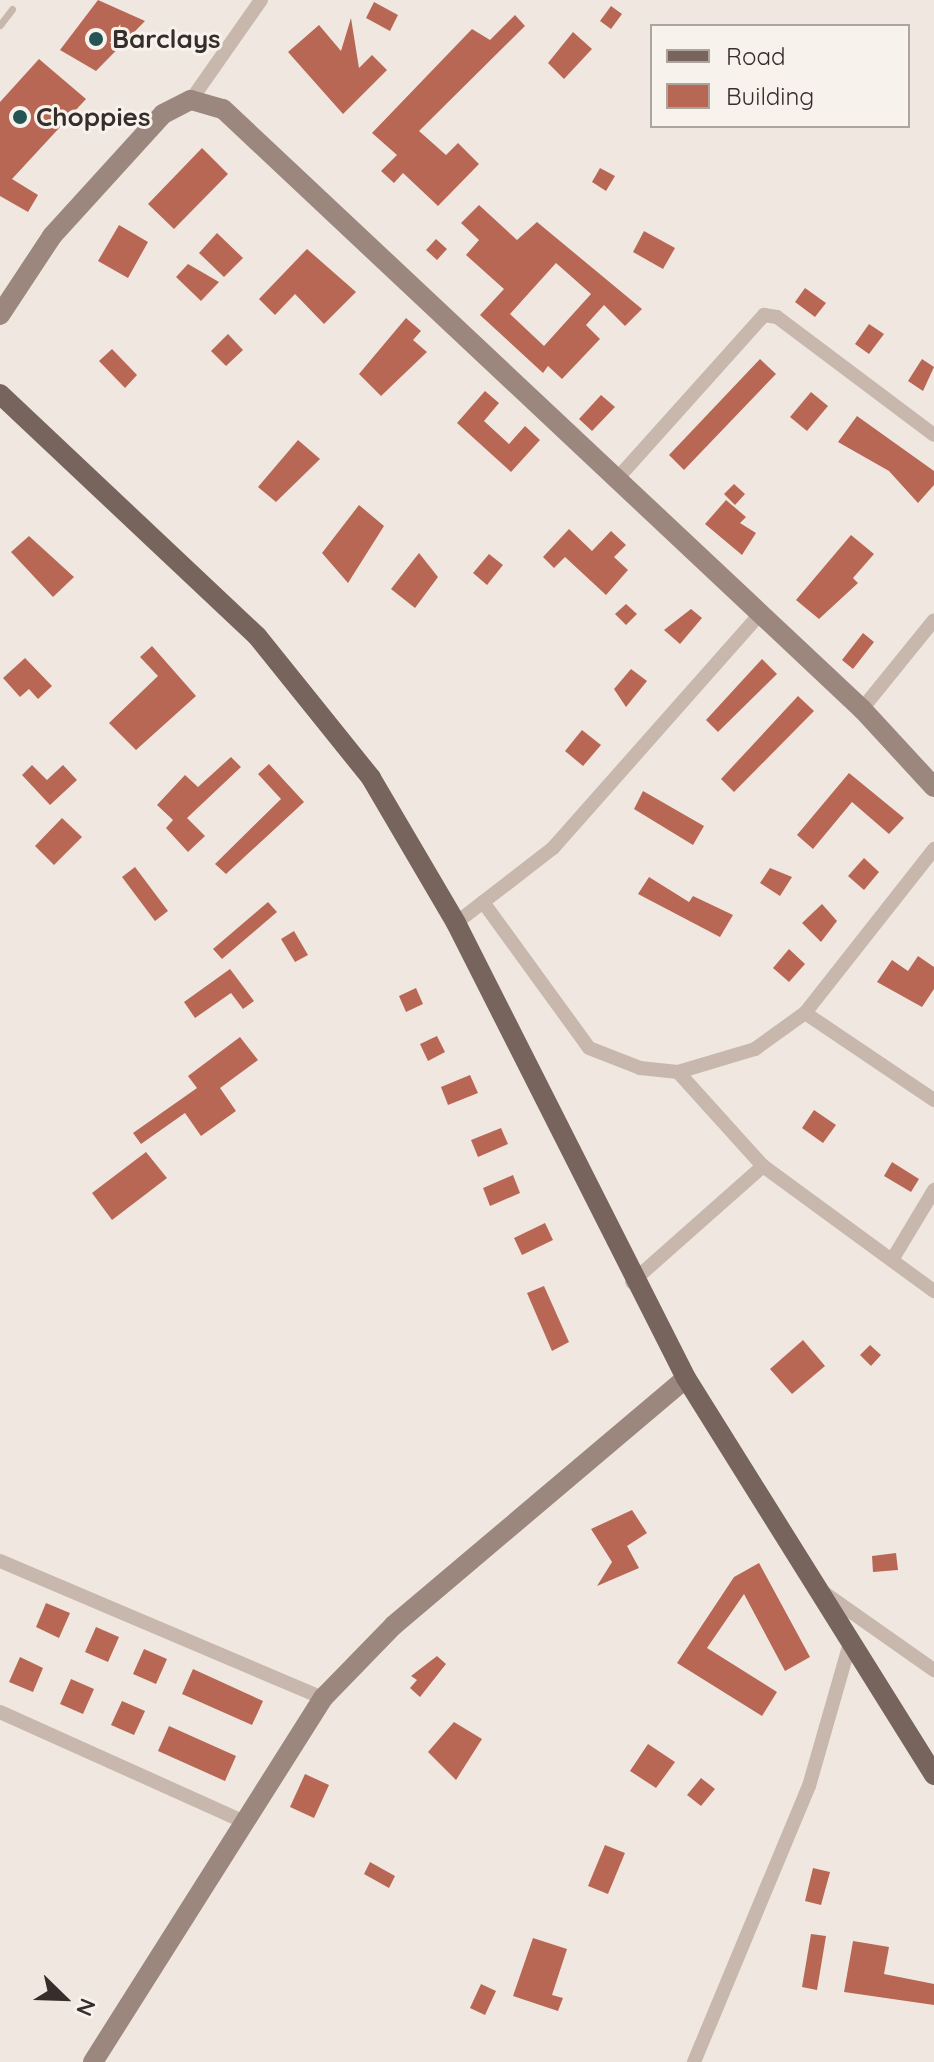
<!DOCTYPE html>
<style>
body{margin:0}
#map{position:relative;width:934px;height:2062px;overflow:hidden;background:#f0e8e0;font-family:Quicksand,sans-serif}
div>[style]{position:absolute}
.building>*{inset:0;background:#b96755}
.lane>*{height:7px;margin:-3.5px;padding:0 3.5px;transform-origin:3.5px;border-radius:3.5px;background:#c8b7ad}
.street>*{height:14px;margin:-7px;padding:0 7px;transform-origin:7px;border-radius:7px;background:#c8b7ad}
.secondary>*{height:20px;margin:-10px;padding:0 10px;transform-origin:10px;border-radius:10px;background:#9b877e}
.primary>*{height:20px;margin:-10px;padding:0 10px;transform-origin:10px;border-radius:10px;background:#77645d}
.dots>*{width:22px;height:22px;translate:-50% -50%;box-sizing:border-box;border:4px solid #f8f2ec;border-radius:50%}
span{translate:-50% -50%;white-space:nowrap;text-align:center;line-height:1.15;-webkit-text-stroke:6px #f8f2ec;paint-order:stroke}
.poi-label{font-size:26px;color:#372e2b;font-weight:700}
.left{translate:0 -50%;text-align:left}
.legend{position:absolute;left:650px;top:24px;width:260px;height:104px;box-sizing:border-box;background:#f8f2ec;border:2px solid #aba49f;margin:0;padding:10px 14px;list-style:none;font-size:24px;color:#372e2b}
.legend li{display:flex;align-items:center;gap:16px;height:40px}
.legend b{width:40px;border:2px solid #aba49f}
.north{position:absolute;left:24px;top:1958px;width:80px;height:80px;-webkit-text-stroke:6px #f8f2ec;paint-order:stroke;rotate:113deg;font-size:22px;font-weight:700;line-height:32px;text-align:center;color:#372e2b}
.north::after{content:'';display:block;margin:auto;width:28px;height:36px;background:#372e2b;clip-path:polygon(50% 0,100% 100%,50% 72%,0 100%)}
</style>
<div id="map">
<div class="building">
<i style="clip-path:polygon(98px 0,145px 21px,96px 71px,60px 50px)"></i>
<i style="clip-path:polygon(374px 2px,398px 15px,390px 31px,366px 18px)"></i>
<i style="clip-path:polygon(611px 6px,622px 14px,611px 29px,600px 21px)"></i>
<i style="clip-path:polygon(515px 15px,525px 26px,419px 131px,446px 155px,458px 143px,479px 164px,438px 206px,403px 173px,394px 183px,381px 171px,397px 155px,372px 133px,472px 29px,490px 40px)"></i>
<i style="clip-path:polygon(351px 18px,359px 68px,372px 55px,387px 70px,343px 114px,288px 52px,319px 25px,341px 51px)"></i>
<i style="clip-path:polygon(573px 32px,592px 49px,564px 79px,548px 63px)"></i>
<i style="clip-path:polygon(39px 59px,86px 99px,12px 179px,38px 195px,28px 212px,0 196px,0 102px)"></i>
<i style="clip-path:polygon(202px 148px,228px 174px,174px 229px,148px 204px)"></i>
<i style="clip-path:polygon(600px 168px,615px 176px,606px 191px,592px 182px)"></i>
<i style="clip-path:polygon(evenodd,479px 205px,517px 240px,537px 222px,642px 309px,625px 326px,604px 305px,586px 325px,600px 339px,562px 379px,548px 366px,543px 373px,480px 315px,504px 289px,466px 255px,479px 240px,461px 223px,479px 205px,556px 263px,591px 294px,544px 346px,510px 314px,556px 263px)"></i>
<i style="clip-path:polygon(119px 225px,148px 242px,128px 278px,98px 261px)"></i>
<i style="clip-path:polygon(644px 231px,675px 248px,663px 269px,633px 252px)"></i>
<i style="clip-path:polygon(217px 233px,243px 258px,224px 277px,199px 253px)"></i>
<i style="clip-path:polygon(436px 239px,447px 249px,437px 260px,426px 250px)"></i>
<i style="clip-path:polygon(307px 249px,356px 292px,324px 324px,295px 294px,275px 315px,259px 299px)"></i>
<i style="clip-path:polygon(188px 264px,219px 282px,201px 301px,176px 277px)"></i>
<i style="clip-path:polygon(805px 288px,826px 303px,815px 317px,795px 302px)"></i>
<i style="clip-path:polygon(406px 318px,421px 331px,413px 340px,427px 352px,381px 396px,359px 374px)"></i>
<i style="clip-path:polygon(869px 324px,884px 334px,869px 354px,855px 344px)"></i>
<i style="clip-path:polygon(228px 334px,243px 350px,226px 366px,211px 351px)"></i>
<i style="clip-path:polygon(112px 349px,137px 375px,125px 388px,99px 361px)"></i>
<i style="clip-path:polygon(760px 359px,776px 374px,684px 470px,669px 455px)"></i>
<i style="clip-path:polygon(922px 359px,934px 367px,923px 391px,908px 381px)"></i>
<i style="clip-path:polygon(485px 391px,499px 403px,484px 421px,509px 444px,525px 426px,540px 440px,511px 472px,457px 423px)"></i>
<i style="clip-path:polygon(811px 392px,828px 406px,807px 431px,790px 417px)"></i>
<i style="clip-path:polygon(601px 395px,615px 407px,592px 431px,579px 419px)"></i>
<i style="clip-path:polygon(857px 416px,934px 471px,934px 485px,918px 503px,889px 471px,838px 442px)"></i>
<i style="clip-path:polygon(298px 440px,320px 459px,276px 502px,258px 487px)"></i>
<i style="clip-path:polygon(734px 484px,745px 494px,735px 505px,724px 494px)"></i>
<i style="clip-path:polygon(726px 500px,746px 517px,740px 523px,756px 533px,742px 555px,705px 524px)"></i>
<i style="clip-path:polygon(359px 505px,384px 526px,348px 583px,322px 553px)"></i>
<i style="clip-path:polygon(569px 529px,592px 551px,611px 531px,626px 545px,614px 557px,628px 570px,606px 595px,565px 557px,554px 568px,543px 557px)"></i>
<i style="clip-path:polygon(851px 535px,874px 554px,853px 578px,858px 583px,819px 619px,796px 600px)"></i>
<i style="clip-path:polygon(29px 536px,74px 577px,53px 597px,11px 552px)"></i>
<i style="clip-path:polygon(419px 553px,438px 577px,415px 608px,391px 589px)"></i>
<i style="clip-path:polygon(489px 554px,503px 565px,487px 585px,473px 573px)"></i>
<i style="clip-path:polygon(626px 604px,637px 614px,626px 625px,615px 614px)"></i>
<i style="clip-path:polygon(691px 609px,702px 618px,680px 644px,664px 630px)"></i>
<i style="clip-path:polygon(863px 633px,874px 642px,853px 669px,842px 660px)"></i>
<i style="clip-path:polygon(152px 646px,196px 696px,136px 750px,109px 723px,158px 676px,140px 657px)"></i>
<i style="clip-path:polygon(25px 658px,52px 686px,38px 699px,29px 689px,20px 697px,3px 678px)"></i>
<i style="clip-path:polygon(762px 659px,777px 674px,718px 732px,706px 720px)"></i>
<i style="clip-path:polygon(631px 669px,647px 681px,626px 707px,614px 689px)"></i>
<i style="clip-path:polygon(798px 696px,814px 711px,734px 792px,721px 779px)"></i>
<i style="clip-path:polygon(582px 730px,601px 745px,583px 766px,565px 751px)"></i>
<i style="clip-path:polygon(231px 757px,241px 767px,187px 818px,205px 836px,188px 852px,166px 828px,173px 820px,157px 805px,185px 775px,198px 787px)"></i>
<i style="clip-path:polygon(269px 764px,304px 802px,226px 874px,215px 864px,281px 799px,258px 774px)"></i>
<i style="clip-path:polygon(32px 765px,47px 780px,63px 765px,77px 780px,50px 805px,22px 775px)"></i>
<i style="clip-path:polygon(849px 773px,904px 818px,889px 834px,852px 802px,813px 849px,797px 835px)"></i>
<i style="clip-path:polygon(643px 791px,704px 826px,693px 845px,634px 809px)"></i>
<i style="clip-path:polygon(62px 818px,82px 837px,54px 865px,35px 846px)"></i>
<i style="clip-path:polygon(864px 858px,879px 872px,864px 890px,848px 876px)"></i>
<i style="clip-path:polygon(135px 867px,168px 911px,155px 921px,122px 877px)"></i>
<i style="clip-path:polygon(770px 868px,792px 877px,780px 896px,760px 883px)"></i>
<i style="clip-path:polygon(649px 877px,689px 902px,693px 896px,733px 915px,720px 937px,638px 894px)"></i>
<i style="clip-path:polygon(268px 902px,277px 912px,222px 959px,213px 949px)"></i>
<i style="clip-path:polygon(822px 904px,837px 921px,821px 942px,802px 923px)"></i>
<i style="clip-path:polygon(294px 931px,308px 955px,295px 962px,281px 939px)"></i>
<i style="clip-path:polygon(789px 949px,805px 964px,789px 982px,773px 968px)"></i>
<i style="clip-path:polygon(918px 956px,934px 967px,934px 989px,922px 1007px,877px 982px,892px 960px,908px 971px)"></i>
<i style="clip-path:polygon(230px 969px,254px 1001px,243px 1009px,231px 993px,195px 1018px,184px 1002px)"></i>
<i style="clip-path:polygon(416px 988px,423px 1004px,406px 1012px,399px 996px)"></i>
<i style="clip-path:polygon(437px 1036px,445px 1052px,428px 1061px,420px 1044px)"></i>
<i style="clip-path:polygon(240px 1037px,258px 1060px,220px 1088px,236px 1111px,201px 1136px,185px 1113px,141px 1144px,133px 1133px,197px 1088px,188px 1076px)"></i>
<i style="clip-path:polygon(470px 1075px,478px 1093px,448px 1105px,441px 1087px)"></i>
<i style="clip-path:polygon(814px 1110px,836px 1125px,823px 1143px,802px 1128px)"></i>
<i style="clip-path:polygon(501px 1128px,508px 1144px,478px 1157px,471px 1140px)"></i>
<i style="clip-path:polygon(146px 1152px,167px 1178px,112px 1220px,92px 1193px)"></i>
<i style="clip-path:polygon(892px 1162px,919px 1179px,911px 1192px,884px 1176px)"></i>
<i style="clip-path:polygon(513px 1175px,520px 1193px,490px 1206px,483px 1188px)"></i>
<i style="clip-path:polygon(545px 1223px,553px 1240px,522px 1255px,514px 1238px)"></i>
<i style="clip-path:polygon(544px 1286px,569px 1342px,552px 1351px,527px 1293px)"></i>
<i style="clip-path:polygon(803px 1340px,825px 1366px,792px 1394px,770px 1369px)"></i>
<i style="clip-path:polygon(870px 1345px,881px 1355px,871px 1366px,860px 1355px)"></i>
<i style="clip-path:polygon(632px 1510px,647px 1533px,627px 1546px,639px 1568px,597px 1586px,612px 1562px,591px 1529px)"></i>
<i style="clip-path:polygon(896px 1553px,898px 1570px,873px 1572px,872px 1556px)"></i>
<i style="clip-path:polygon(759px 1563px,810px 1657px,785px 1671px,744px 1594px,707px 1648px,777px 1692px,762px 1716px,677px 1663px,734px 1577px)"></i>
<i style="clip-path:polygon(46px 1603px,70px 1613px,59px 1638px,36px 1627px)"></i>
<i style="clip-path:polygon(96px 1627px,119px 1637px,108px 1662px,85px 1652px)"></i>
<i style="clip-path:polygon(144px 1649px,167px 1659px,156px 1684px,133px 1674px)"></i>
<i style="clip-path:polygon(437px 1656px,446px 1664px,420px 1697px,410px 1688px,417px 1680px,411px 1676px)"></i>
<i style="clip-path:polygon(20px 1657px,43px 1668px,33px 1692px,9px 1682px)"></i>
<i style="clip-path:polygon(193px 1669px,263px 1701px,252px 1725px,182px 1694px)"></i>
<i style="clip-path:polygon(71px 1679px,94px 1689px,83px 1714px,60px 1704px)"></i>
<i style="clip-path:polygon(122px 1701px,145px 1711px,134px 1735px,111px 1725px)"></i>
<i style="clip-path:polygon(454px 1722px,482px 1739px,456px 1780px,428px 1752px)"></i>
<i style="clip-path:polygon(169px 1726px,236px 1756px,225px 1781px,158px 1751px)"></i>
<i style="clip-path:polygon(648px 1744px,675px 1762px,656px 1788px,630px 1771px)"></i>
<i style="clip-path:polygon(305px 1774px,329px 1785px,314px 1818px,290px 1807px)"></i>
<i style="clip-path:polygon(701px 1778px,715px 1789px,701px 1806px,687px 1795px)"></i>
<i style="clip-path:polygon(605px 1845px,625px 1853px,608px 1894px,588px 1886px)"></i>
<i style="clip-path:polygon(370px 1862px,395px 1876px,389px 1888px,364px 1874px)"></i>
<i style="clip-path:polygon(813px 1868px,830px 1872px,821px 1905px,805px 1901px)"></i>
<i style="clip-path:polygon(811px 1934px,826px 1936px,817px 1990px,802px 1987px)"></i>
<i style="clip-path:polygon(533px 1938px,567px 1949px,552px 1995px,563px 1998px,558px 2011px,513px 1996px)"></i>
<i style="clip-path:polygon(853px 1941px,889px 1947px,884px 1974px,934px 1984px,934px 2005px,844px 1992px)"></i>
<i style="clip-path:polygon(481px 1984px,496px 1991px,485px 2015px,470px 2008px)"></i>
</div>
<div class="lane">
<i style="left:0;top:25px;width:20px;rotate:-53deg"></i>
</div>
<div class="street">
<i style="left:191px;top:100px;width:122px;rotate:-55deg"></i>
<i style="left:616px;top:480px;width:222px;rotate:-48.1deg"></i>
<i style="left:764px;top:315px;width:13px;rotate:9deg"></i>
<i style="left:777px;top:317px;width:196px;rotate:36.9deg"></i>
<i style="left:862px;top:709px;width:114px;rotate:-51deg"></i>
<i style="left:483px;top:902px;width:180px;rotate:54deg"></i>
<i style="left:589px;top:1048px;width:55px;rotate:21.4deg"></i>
<i style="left:640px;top:1068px;width:38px;rotate:6deg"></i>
<i style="left:678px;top:1072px;width:127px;rotate:47.9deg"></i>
<i style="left:763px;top:1166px;width:212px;rotate:36.2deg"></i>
<i style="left:456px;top:923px;width:123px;rotate:-37.7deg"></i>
<i style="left:553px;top:848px;width:312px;rotate:-48.5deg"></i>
<i style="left:805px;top:1013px;width:156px;rotate:34deg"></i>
<i style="left:678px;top:1072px;width:80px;rotate:-16.6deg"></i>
<i style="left:755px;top:1049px;width:62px;rotate:-35.8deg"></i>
<i style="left:805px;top:1013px;width:209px;rotate:-51.8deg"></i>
<i style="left:892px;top:1260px;width:82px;rotate:-59deg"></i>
<i style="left:632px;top:1282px;width:175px;rotate:-41.5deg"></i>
<i style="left:0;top:1561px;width:351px;rotate:23deg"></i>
<i style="left:823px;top:1592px;width:136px;rotate:35.1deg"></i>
<i style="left:0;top:1712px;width:266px;rotate:24.2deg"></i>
<i style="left:694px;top:2062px;width:299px;rotate:-67.4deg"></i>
<i style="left:809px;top:1786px;width:152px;rotate:-74deg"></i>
</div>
<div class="secondary">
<i style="left:0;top:315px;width:95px;rotate:-56.6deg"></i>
<i style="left:52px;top:236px;width:165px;rotate:-47.7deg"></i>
<i style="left:163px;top:114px;width:31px;rotate:-27deg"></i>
<i style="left:191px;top:100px;width:33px;rotate:16deg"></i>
<i style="left:223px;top:109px;width:877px;rotate:43.2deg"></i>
<i style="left:862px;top:709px;width:106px;rotate:47.3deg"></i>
<i style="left:93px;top:2062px;width:431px;rotate:-57.7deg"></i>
<i style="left:323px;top:1698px;width:102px;rotate:-45.8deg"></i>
<i style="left:394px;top:1625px;width:382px;rotate:-40.2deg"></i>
</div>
<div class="primary">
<i style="left:0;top:394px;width:353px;rotate:43.3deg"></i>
<i style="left:257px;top:636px;width:182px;rotate:51.2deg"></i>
<i style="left:371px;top:778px;width:168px;rotate:59.6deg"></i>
<i style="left:456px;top:923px;width:510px;rotate:63.18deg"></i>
<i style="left:686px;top:1378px;width:468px;rotate:58deg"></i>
</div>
<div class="dots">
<i style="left:96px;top:39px;background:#245454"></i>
<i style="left:20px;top:117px;background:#245454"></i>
</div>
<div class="poi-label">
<span class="left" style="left:112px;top:39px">Barclays</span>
<span class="left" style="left:36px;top:117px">Choppies</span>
</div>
<ul class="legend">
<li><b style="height:10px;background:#77645d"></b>Road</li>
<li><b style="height:22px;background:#b96755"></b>Building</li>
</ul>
<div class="north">N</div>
</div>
